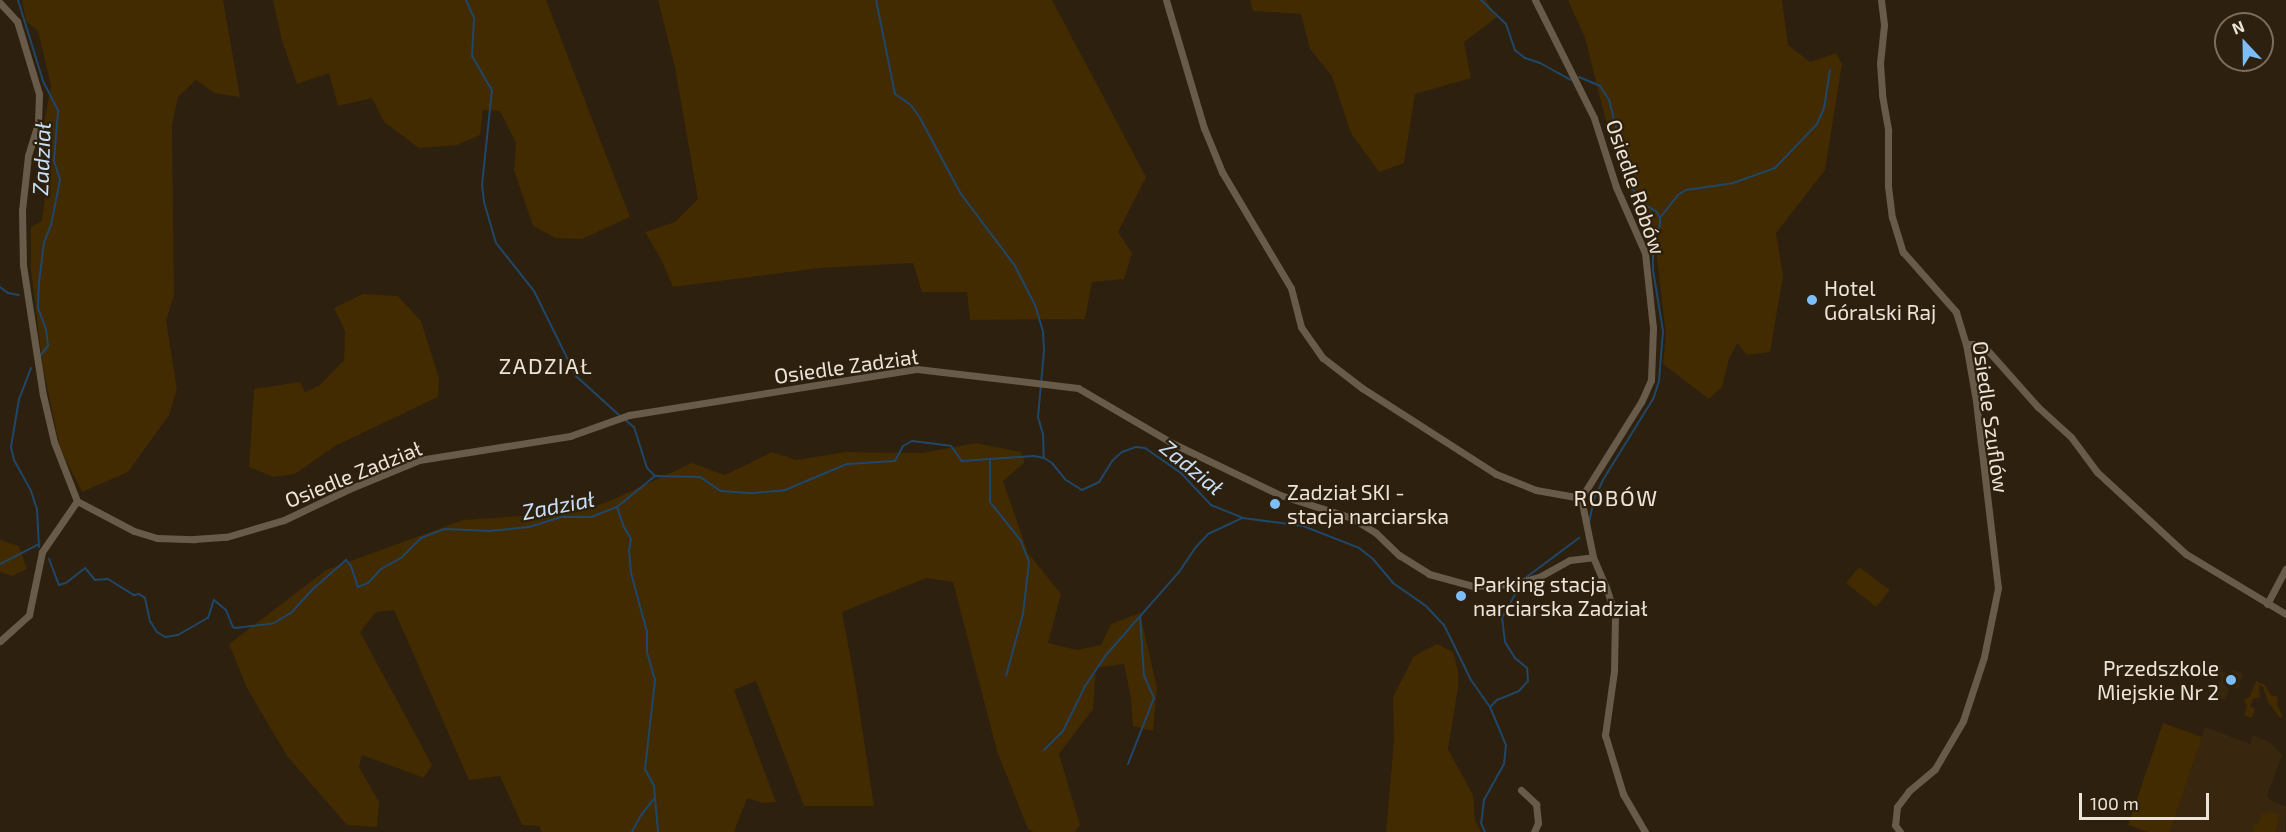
<!DOCTYPE html>
<meta charset="utf-8">
<style>
body{margin:0}
#map{position:relative;width:2286px;height:832px;overflow:hidden;background:#2d200e;font-family:"Exo 2",sans-serif}
div>[style]{position:absolute}
.built>*{inset:0;background:#38270e}
.green>*{inset:0;background:#422a01}
.stream>*{height:2px;margin:-1px;padding:0 1px;transform-origin:1px;border-radius:1px;background:#1f4769}
.minor>*{height:7px;margin:-3.5px;padding:0 3.5px;transform-origin:3.5px;border-radius:3.5px;background:#695b49}
.dots>*{width:16px;height:16px;translate:-50% -50%;box-sizing:border-box;border:3px solid #2d200e;border-radius:50%}
span{translate:-50% -50%;white-space:nowrap;text-align:center;line-height:1.15;-webkit-text-stroke:4.5px #2d200e;paint-order:stroke}
.street-label{font-size:21px;color:#ede4d9}
.poi-label{font-size:21px;color:#ede4d9}
.left{translate:0 -50%;text-align:left}
.right{translate:-100% -50%;text-align:right}
.water-label{font-size:22px;color:#c9e1f8;font-style:italic}
.neighbourhood-label{font-size:22px;color:#ede4d9;letter-spacing:1.5px}
.north{position:absolute;left:2214px;top:12px;width:60px;height:60px;box-sizing:border-box;background:#2d200e;border:2px solid #7a6e5f;border-radius:50%;rotate:338deg;font-size:16px;font-weight:700;line-height:24px;text-align:center;color:#ede4d9}
.north::after{content:'';display:block;margin:auto;width:21px;height:27px;background:#7cbef9;clip-path:polygon(50% 0,100% 100%,50% 72%,0 100%)}
.scale{position:absolute;left:2079px;top:793px;width:130px;height:27px;box-sizing:border-box;border:3px solid #ede4d9;border-top:0;padding-left:8px;font-size:18px;line-height:21px;white-space:nowrap;color:#ede4d9;-webkit-text-stroke:4px #2d200e;paint-order:stroke}
</style>
<div id="map">
<div class="built">
<i style="clip-path:polygon(2201px 659px,2222px 666px,2221px 671px,2230px 674px,2232px 670px,2243px 674px,2238px 689px,2230px 686px,2225px 700px,2214px 696px,2222px 677px,2197px 670px)"></i>
<i style="clip-path:polygon(2205px 727px,2250px 744px,2253px 735px,2271px 743px,2282px 755px,2267px 796px,2270px 800px,2286px 807px,2285px 832px,2170px 832px)"></i>
</div>
<div class="green">
<i style="clip-path:polygon(22px 0,223px 0,240px 97px,214px 93px,196px 80px,178px 97px,172px 125px,174px 296px,166px 320px,177px 389px,169px 415px,128px 472px,82px 492px,60px 448px,43px 368px,31px 270px,31px 227px,42px 221px,52px 141px,44px 123px,51px 86px,38px 31px,26px 21px)"></i>
<i style="clip-path:polygon(273px 0,546px 0,630px 217px,582px 239px,556px 238px,533px 226px,514px 170px,516px 143px,500px 111px,483px 110px,480px 135px,457px 145px,419px 148px,384px 122px,372px 98px,338px 106px,329px 73px,297px 84px,282px 41px)"></i>
<i style="clip-path:polygon(658px 0,1052px 0,1146px 177px,1118px 232px,1132px 253px,1124px 279px,1092px 282px,1085px 319px,970px 320px,967px 292px,922px 292px,913px 263px,821px 268px,673px 287px,661px 259px,645px 232px,675px 222px,698px 199px,675px 68px)"></i>
<i style="clip-path:polygon(1250px 0,1486px 0,1497px 17px,1464px 42px,1471px 78px,1415px 94px,1404px 163px,1379px 172px,1351px 133px,1332px 76px,1310px 49px,1301px 14px,1253px 11px)"></i>
<i style="clip-path:polygon(1568px 0,1782px 0,1788px 45px,1810px 62px,1836px 53px,1842px 64px,1825px 170px,1776px 233px,1783px 276px,1770px 352px,1747px 355px,1737px 343px,1729px 359px,1722px 387px,1709px 399px,1663px 364px,1666px 335px,1656px 248px,1637px 211px,1607px 125px,1585px 38px)"></i>
<i style="clip-path:polygon(363px 294px,398px 296px,421px 321px,439px 378px,438px 397px,335px 446px,295px 474px,273px 477px,249px 467px,254px 389px,300px 382px,305px 392px,320px 385px,344px 360px,345px 331px,334px 308px)"></i>
<i style="clip-path:polygon(976px 443px,1021px 452px,1025px 462px,1003px 481px,1028px 553px,1061px 594px,1048px 643px,1077px 650px,1101px 645px,1111px 624px,1140px 613px,1157px 688px,1153px 731px,1133px 726px,1131px 699px,1124px 664px,1096px 668px,1093px 709px,1059px 754px,1080px 825px,1074px 832px,1034px 832px,1028px 829px,997px 751px,953px 582px,926px 578px,842px 612px,855px 681px,874px 806px,804px 806px,756px 681px,734px 690px,776px 802px,763px 803px,747px 798px,734px 832px,542px 832px,539px 826px,522px 825px,500px 776px,469px 780px,394px 610px,376px 612px,360px 632px,432px 765px,424px 778px,362px 755px,359px 767px,379px 802px,377px 827px,347px 825px,287px 756px,247px 688px,229px 644px,326px 570px,463px 520px,578px 512px,610px 501px,692px 463px,725px 475px,772px 452px,796px 460px,845px 452px,922px 453px)"></i>
<i style="clip-path:polygon(0 540px,19px 546px,27px 569px,12px 576px,0 572px)"></i>
<i style="clip-path:polygon(1859px 567px,1890px 590px,1876px 607px,1846px 583px)"></i>
<i style="clip-path:polygon(1437px 644px,1453px 652px,1458px 671px,1458px 688px,1448px 749px,1473px 795px,1475px 820px,1481px 832px,1386px 832px,1394px 740px,1393px 697px,1414px 656px)"></i>
<i style="clip-path:polygon(2256px 681px,2265px 685px,2271px 695px,2278px 697px,2277px 705px,2283px 717px,2280px 718px,2268px 702px,2263px 687px,2259px 685px,2260px 697px,2253px 699px,2250px 706px,2255px 709px,2252px 718px,2244px 715px,2247px 706px,2244px 700px,2250px 696px)"></i>
<i style="clip-path:polygon(2163px 723px,2202px 737px,2170px 832px,2148px 832px,2128px 825px)"></i>
<i style="clip-path:polygon(2268px 811px,2280px 815px,2275px 832px,2253px 832px,2253px 826px,2258px 823px,2262px 812px,2267px 814px)"></i>
</div>
<div class="stream">
<i style="left:18px;top:0;width:85px;rotate:72.8deg"></i>
<i style="left:43px;top:81px;width:34px;rotate:63deg"></i>
<i style="left:58px;top:111px;width:50px;rotate:94.6deg"></i>
<i style="left:54px;top:161px;width:20px;rotate:72deg"></i>
<i style="left:60px;top:180px;width:46px;rotate:101.3deg"></i>
<i style="left:51px;top:225px;width:18px;rotate:112deg"></i>
<i style="left:44px;top:242px;width:38px;rotate:97deg"></i>
<i style="left:39px;top:280px;width:28px;rotate:92deg"></i>
<i style="left:38px;top:308px;width:22px;rotate:69deg"></i>
<i style="left:46px;top:329px;width:17px;rotate:83deg"></i>
<i style="left:48px;top:346px;width:13px;rotate:129deg"></i>
<i style="left:466px;top:0;width:20px;rotate:66deg"></i>
<i style="left:474px;top:18px;width:38px;rotate:93deg"></i>
<i style="left:472px;top:56px;width:39px;rotate:60deg"></i>
<i style="left:492px;top:90px;width:96px;rotate:96deg"></i>
<i style="left:482px;top:185px;width:17px;rotate:83deg"></i>
<i style="left:484px;top:202px;width:43px;rotate:73.7deg"></i>
<i style="left:496px;top:243px;width:61px;rotate:51.6deg"></i>
<i style="left:534px;top:291px;width:95px;rotate:63.7deg"></i>
<i style="left:576px;top:376px;width:58px;rotate:42.2deg"></i>
<i style="left:876px;top:0;width:96px;rotate:78.6deg"></i>
<i style="left:895px;top:94px;width:18px;rotate:34deg"></i>
<i style="left:910px;top:104px;width:17px;rotate:54deg"></i>
<i style="left:920px;top:118px;width:86px;rotate:61.7deg"></i>
<i style="left:961px;top:194px;width:90px;rotate:53.1deg"></i>
<i style="left:1015px;top:266px;width:44px;rotate:62.9deg"></i>
<i style="left:1035px;top:305px;width:27px;rotate:73deg"></i>
<i style="left:1043px;top:331px;width:20px;rotate:87deg"></i>
<i style="left:1044px;top:351px;width:66px;rotate:95.2deg"></i>
<i style="left:1038px;top:417px;width:19px;rotate:74deg"></i>
<i style="left:1043px;top:435px;width:23px;rotate:88deg"></i>
<i style="left:1481px;top:0;width:35px;rotate:44deg"></i>
<i style="left:1506px;top:24px;width:28px;rotate:71deg"></i>
<i style="left:1515px;top:50px;width:13px;rotate:39deg"></i>
<i style="left:1525px;top:58px;width:16px;rotate:18deg"></i>
<i style="left:1540px;top:63px;width:35px;rotate:29deg"></i>
<i style="left:1579px;top:77px;width:23px;rotate:23deg"></i>
<i style="left:1600px;top:86px;width:17px;rotate:57deg"></i>
<i style="left:1609px;top:100px;width:91px;rotate:75.4deg"></i>
<i style="left:1632px;top:188px;width:20px;rotate:53deg"></i>
<i style="left:1644px;top:204px;width:15px;rotate:32deg"></i>
<i style="left:1657px;top:212px;width:7px;rotate:63deg"></i>
<i style="left:1660px;top:218px;width:8px;rotate:90deg"></i>
<i style="left:1660px;top:226px;width:13px;rotate:122deg"></i>
<i style="left:1653px;top:237px;width:33px;rotate:90deg"></i>
<i style="left:1653px;top:270px;width:62px;rotate:80.7deg"></i>
<i style="left:1663px;top:331px;width:50px;rotate:94.6deg"></i>
<i style="left:1659px;top:381px;width:19px;rotate:108deg"></i>
<i style="left:1653px;top:399px;width:95px;rotate:121.7deg"></i>
<i style="left:1603px;top:480px;width:21px;rotate:115deg"></i>
<i style="left:1594px;top:499px;width:25px;rotate:102deg"></i>
<i style="left:1660px;top:218px;width:29px;rotate:-52deg"></i>
<i style="left:1678px;top:195px;width:9px;rotate:-32deg"></i>
<i style="left:1686px;top:190px;width:48px;rotate:-8.5deg"></i>
<i style="left:1733px;top:183px;width:45px;rotate:-19.7deg"></i>
<i style="left:1775px;top:168px;width:61px;rotate:-46.3deg"></i>
<i style="left:1817px;top:124px;width:17px;rotate:-66deg"></i>
<i style="left:1824px;top:108px;width:38px;rotate:-81deg"></i>
<i style="left:0;top:287px;width:10px;rotate:37deg"></i>
<i style="left:8px;top:293px;width:11px;rotate:10deg"></i>
<i style="left:31px;top:368px;width:33px;rotate:111deg"></i>
<i style="left:19px;top:399px;width:49px;rotate:99.5deg"></i>
<i style="left:11px;top:447px;width:13px;rotate:77deg"></i>
<i style="left:14px;top:460px;width:35px;rotate:61deg"></i>
<i style="left:31px;top:491px;width:19px;rotate:72deg"></i>
<i style="left:37px;top:509px;width:38px;rotate:87deg"></i>
<i style="left:624px;top:419px;width:13px;rotate:39deg"></i>
<i style="left:634px;top:427px;width:43px;rotate:72.4deg"></i>
<i style="left:647px;top:468px;width:11px;rotate:45deg"></i>
<i style="left:990px;top:461px;width:41px;rotate:90deg"></i>
<i style="left:990px;top:502px;width:50px;rotate:51.5deg"></i>
<i style="left:1021px;top:541px;width:22px;rotate:69deg"></i>
<i style="left:1029px;top:562px;width:52px;rotate:96.6deg"></i>
<i style="left:1023px;top:614px;width:64px;rotate:105.3deg"></i>
<i style="left:617px;top:507px;width:21px;rotate:71deg"></i>
<i style="left:624px;top:527px;width:14px;rotate:60deg"></i>
<i style="left:631px;top:539px;width:11px;rotate:100deg"></i>
<i style="left:629px;top:550px;width:23px;rotate:85deg"></i>
<i style="left:631px;top:573px;width:61px;rotate:74.8deg"></i>
<i style="left:647px;top:632px;width:20px;rotate:90deg"></i>
<i style="left:647px;top:652px;width:29px;rotate:74deg"></i>
<i style="left:655px;top:680px;width:90px;rotate:96.4deg"></i>
<i style="left:645px;top:769px;width:19px;rotate:62deg"></i>
<i style="left:654px;top:786px;width:46px;rotate:85deg"></i>
<i style="left:49px;top:559px;width:28px;rotate:69deg"></i>
<i style="left:59px;top:585px;width:7px;rotate:-16deg"></i>
<i style="left:66px;top:583px;width:24px;rotate:-38deg"></i>
<i style="left:85px;top:568px;width:16px;rotate:50deg"></i>
<i style="left:95px;top:580px;width:13px;rotate:-4deg"></i>
<i style="left:108px;top:579px;width:31px;rotate:32deg"></i>
<i style="left:134px;top:595px;width:5px;rotate:-11deg"></i>
<i style="left:139px;top:594px;width:7px;rotate:34deg"></i>
<i style="left:145px;top:598px;width:24px;rotate:78deg"></i>
<i style="left:150px;top:621px;width:13px;rotate:58deg"></i>
<i style="left:157px;top:632px;width:9px;rotate:32deg"></i>
<i style="left:165px;top:637px;width:13px;rotate:-9deg"></i>
<i style="left:178px;top:635px;width:34px;rotate:-30deg"></i>
<i style="left:208px;top:618px;width:19px;rotate:-72deg"></i>
<i style="left:214px;top:600px;width:16px;rotate:40deg"></i>
<i style="left:226px;top:610px;width:18px;rotate:68deg"></i>
<i style="left:233px;top:627px;width:3px;rotate:18deg"></i>
<i style="left:236px;top:628px;width:38px;rotate:-7deg"></i>
<i style="left:274px;top:623px;width:21px;rotate:-31deg"></i>
<i style="left:292px;top:612px;width:31px;rotate:-48deg"></i>
<i style="left:313px;top:589px;width:44px;rotate:-41.3deg"></i>
<i style="left:346px;top:560px;width:8px;rotate:50deg"></i>
<i style="left:351px;top:566px;width:22px;rotate:72deg"></i>
<i style="left:358px;top:587px;width:11px;rotate:-22deg"></i>
<i style="left:368px;top:583px;width:19px;rotate:-47deg"></i>
<i style="left:381px;top:569px;width:23px;rotate:-29deg"></i>
<i style="left:401px;top:558px;width:28px;rotate:-45deg"></i>
<i style="left:421px;top:538px;width:26px;rotate:-21deg"></i>
<i style="left:445px;top:529px;width:45px;rotate:2.5deg"></i>
<i style="left:490px;top:531px;width:39px;rotate:-6deg"></i>
<i style="left:529px;top:527px;width:34px;rotate:-17deg"></i>
<i style="left:561px;top:517px;width:30px"></i>
<i style="left:591px;top:517px;width:28px;rotate:-21deg"></i>
<i style="left:617px;top:507px;width:49px;rotate:-39.2deg"></i>
<i style="left:655px;top:476px;width:45px;rotate:1.3deg"></i>
<i style="left:700px;top:477px;width:25px;rotate:34deg"></i>
<i style="left:721px;top:491px;width:32px;rotate:4deg"></i>
<i style="left:753px;top:493px;width:32px;rotate:-5deg"></i>
<i style="left:785px;top:490px;width:67px;rotate:-22.8deg"></i>
<i style="left:847px;top:464px;width:48px;rotate:-3.6deg"></i>
<i style="left:895px;top:461px;width:17px;rotate:-62deg"></i>
<i style="left:903px;top:446px;width:10px;rotate:-29deg"></i>
<i style="left:912px;top:441px;width:39px;rotate:7deg"></i>
<i style="left:951px;top:446px;width:19px;rotate:54deg"></i>
<i style="left:962px;top:461px;width:72px;rotate:-4deg"></i>
<i style="left:1034px;top:456px;width:10px;rotate:11deg"></i>
<i style="left:1044px;top:458px;width:9px;rotate:32deg"></i>
<i style="left:1052px;top:463px;width:22px;rotate:51deg"></i>
<i style="left:1066px;top:480px;width:19px;rotate:32deg"></i>
<i style="left:1082px;top:490px;width:19px;rotate:-25deg"></i>
<i style="left:1099px;top:482px;width:25px;rotate:-58deg"></i>
<i style="left:1112px;top:461px;width:13px;rotate:-42deg"></i>
<i style="left:1122px;top:452px;width:15px;rotate:-20deg"></i>
<i style="left:1136px;top:447px;width:9px;rotate:6deg"></i>
<i style="left:1145px;top:448px;width:44px;rotate:34.8deg"></i>
<i style="left:1181px;top:473px;width:44px;rotate:46.8deg"></i>
<i style="left:1211px;top:505px;width:35px;rotate:22deg"></i>
<i style="left:1243px;top:518px;width:61px;rotate:7.6deg"></i>
<i style="left:1303px;top:526px;width:60px;rotate:21.4deg"></i>
<i style="left:1359px;top:548px;width:18px;rotate:38deg"></i>
<i style="left:1373px;top:559px;width:31px;rotate:50deg"></i>
<i style="left:1393px;top:583px;width:40px;rotate:34.9deg"></i>
<i style="left:1426px;top:606px;width:26px;rotate:47deg"></i>
<i style="left:1444px;top:625px;width:61px;rotate:63.9deg"></i>
<i style="left:1471px;top:680px;width:33px;rotate:55deg"></i>
<i style="left:1490px;top:707px;width:41px;rotate:67.2deg"></i>
<i style="left:1506px;top:745px;width:19px;rotate:96deg"></i>
<i style="left:1504px;top:764px;width:41px;rotate:119.1deg"></i>
<i style="left:1484px;top:800px;width:23px;rotate:97deg"></i>
<i style="left:1481px;top:823px;width:10px;rotate:66deg"></i>
<i style="left:0;top:564px;width:42px;rotate:-27.2deg"></i>
<i style="left:1524px;top:579px;width:69px;rotate:-36.7deg"></i>
<i style="left:1490px;top:707px;width:10px;rotate:-45deg"></i>
<i style="left:1497px;top:700px;width:24px;rotate:-22deg"></i>
<i style="left:1519px;top:691px;width:13px;rotate:-48deg"></i>
<i style="left:1528px;top:681px;width:13px;rotate:-94deg"></i>
<i style="left:1527px;top:668px;width:16px;rotate:-140deg"></i>
<i style="left:1515px;top:658px;width:19px;rotate:-122deg"></i>
<i style="left:1505px;top:642px;width:24px;rotate:-97deg"></i>
<i style="left:1502px;top:618px;width:39px;rotate:-61deg"></i>
<i style="left:1044px;top:750px;width:27px;rotate:-45deg"></i>
<i style="left:1063px;top:731px;width:50px;rotate:-63.9deg"></i>
<i style="left:1085px;top:686px;width:37px;rotate:-56deg"></i>
<i style="left:1106px;top:655px;width:111px;rotate:-48.7deg"></i>
<i style="left:1179px;top:572px;width:30px;rotate:-56deg"></i>
<i style="left:1196px;top:547px;width:18px;rotate:-47deg"></i>
<i style="left:1208px;top:534px;width:38px;rotate:-25deg"></i>
<i style="left:1128px;top:764px;width:71px;rotate:-68.5deg"></i>
<i style="left:1154px;top:698px;width:24px;rotate:-114deg"></i>
<i style="left:1144px;top:676px;width:60px;rotate:-93.8deg"></i>
<i style="left:632px;top:832px;width:19px;rotate:-62deg"></i>
<i style="left:641px;top:815px;width:22px;rotate:-51deg"></i>
</div>
<div class="minor">
<i style="left:1166px;top:0;width:134px;rotate:73.5deg"></i>
<i style="left:1204px;top:128px;width:48px;rotate:67.8deg"></i>
<i style="left:1222px;top:172px;width:135px;rotate:59.3deg"></i>
<i style="left:1291px;top:288px;width:40px;rotate:75.6deg"></i>
<i style="left:1301px;top:327px;width:38px;rotate:55deg"></i>
<i style="left:1323px;top:358px;width:49px;rotate:37.6deg"></i>
<i style="left:1362px;top:388px;width:159px;rotate:32.7deg"></i>
<i style="left:1496px;top:474px;width:43px;rotate:21.8deg"></i>
<i style="left:1536px;top:490px;width:46px;rotate:10.1deg"></i>
<i style="left:1535px;top:0;width:132px;rotate:63.4deg"></i>
<i style="left:1594px;top:118px;width:72px;rotate:72.3deg"></i>
<i style="left:1616px;top:187px;width:72px;rotate:66.3deg"></i>
<i style="left:1645px;top:253px;width:75px;rotate:83.9deg"></i>
<i style="left:1653px;top:328px;width:52px;rotate:92.2deg"></i>
<i style="left:1651px;top:380px;width:24px;rotate:114deg"></i>
<i style="left:1641px;top:402px;width:113px;rotate:122deg"></i>
<i style="left:1581px;top:498px;width:60px;rotate:78.5deg"></i>
<i style="left:1593px;top:557px;width:33px;rotate:67deg"></i>
<i style="left:1606px;top:587px;width:29px;rotate:72deg"></i>
<i style="left:1615px;top:615px;width:56px;rotate:91deg"></i>
<i style="left:1614px;top:671px;width:65px;rotate:98deg"></i>
<i style="left:1605px;top:735px;width:62px;rotate:73deg"></i>
<i style="left:1623px;top:794px;width:44px;rotate:59.9deg"></i>
<i style="left:1881px;top:0;width:25px;rotate:83deg"></i>
<i style="left:1884px;top:25px;width:38px;rotate:96deg"></i>
<i style="left:1880px;top:63px;width:32px;rotate:86deg"></i>
<i style="left:1882px;top:95px;width:36px;rotate:80deg"></i>
<i style="left:1888px;top:130px;width:56px;rotate:90deg"></i>
<i style="left:1888px;top:186px;width:31px;rotate:83deg"></i>
<i style="left:1892px;top:217px;width:37px;rotate:73deg"></i>
<i style="left:1903px;top:252px;width:80px;rotate:48.5deg"></i>
<i style="left:1956px;top:312px;width:34px;rotate:73deg"></i>
<i style="left:1966px;top:344px;width:58px;rotate:80deg"></i>
<i style="left:1976px;top:401px;width:188px;rotate:83.3deg"></i>
<i style="left:1998px;top:588px;width:70px;rotate:101.5deg"></i>
<i style="left:1984px;top:657px;width:67px;rotate:108.2deg"></i>
<i style="left:1963px;top:721px;width:56px;rotate:120.3deg"></i>
<i style="left:1935px;top:769px;width:34px;rotate:140deg"></i>
<i style="left:1909px;top:791px;width:20px;rotate:127deg"></i>
<i style="left:1897px;top:807px;width:18px;rotate:96deg"></i>
<i style="left:1895px;top:825px;width:9px;rotate:54deg"></i>
<i style="left:0;top:3px;width:25px;rotate:47deg"></i>
<i style="left:17px;top:21px;width:76px;rotate:73.2deg"></i>
<i style="left:39px;top:94px;width:29px;rotate:92deg"></i>
<i style="left:38px;top:123px;width:34px;rotate:107deg"></i>
<i style="left:28px;top:156px;width:54px;rotate:96.3deg"></i>
<i style="left:22px;top:210px;width:55px;rotate:89deg"></i>
<i style="left:23px;top:265px;width:132px;rotate:81.3deg"></i>
<i style="left:43px;top:395px;width:48px;rotate:76.8deg"></i>
<i style="left:54px;top:442px;width:63px;rotate:68.7deg"></i>
<i style="left:77px;top:501px;width:62px;rotate:124.5deg"></i>
<i style="left:42px;top:552px;width:64px;rotate:101.7deg"></i>
<i style="left:29px;top:615px;width:39px;rotate:138deg"></i>
<i style="left:1966px;top:344px;width:16px"></i>
<i style="left:1982px;top:344px;width:84px;rotate:48.4deg"></i>
<i style="left:2038px;top:407px;width:45px;rotate:42.3deg"></i>
<i style="left:2071px;top:437px;width:44px;rotate:53.4deg"></i>
<i style="left:2097px;top:472px;width:121px;rotate:42.7deg"></i>
<i style="left:2186px;top:554px;width:117px;rotate:31deg"></i>
<i style="left:77px;top:501px;width:64px;rotate:27.8deg"></i>
<i style="left:134px;top:531px;width:24px;rotate:17deg"></i>
<i style="left:157px;top:538px;width:37px;rotate:2deg"></i>
<i style="left:194px;top:539px;width:32px;rotate:-4deg"></i>
<i style="left:226px;top:537px;width:60px;rotate:-16.3deg"></i>
<i style="left:284px;top:520px;width:72px;rotate:-25.5deg"></i>
<i style="left:349px;top:489px;width:76px;rotate:-22.5deg"></i>
<i style="left:419px;top:460px;width:153px;rotate:-9deg"></i>
<i style="left:570px;top:436px;width:63px;rotate:-19.6deg"></i>
<i style="left:629px;top:415px;width:292px;rotate:-9.1deg"></i>
<i style="left:917px;top:369px;width:162px;rotate:6.7deg"></i>
<i style="left:1078px;top:388px;width:111px;rotate:30.3deg"></i>
<i style="left:1174px;top:444px;width:118px;rotate:25.7deg"></i>
<i style="left:1280px;top:495px;width:76px;rotate:17.7deg"></i>
<i style="left:1352px;top:518px;width:28px;rotate:32deg"></i>
<i style="left:1376px;top:533px;width:32px;rotate:44deg"></i>
<i style="left:1399px;top:555px;width:36px;rotate:32deg"></i>
<i style="left:1429px;top:574px;width:46px;rotate:15.3deg"></i>
<i style="left:1473px;top:586px;width:41px;rotate:-2.8deg"></i>
<i style="left:1514px;top:584px;width:26px;rotate:-16deg"></i>
<i style="left:1539px;top:577px;width:35px;rotate:-29deg"></i>
<i style="left:1570px;top:560px;width:23px;rotate:-7deg"></i>
<i style="left:2267px;top:604px;width:40px;rotate:-62deg"></i>
<i style="left:1521px;top:790px;width:21px;rotate:43deg"></i>
<i style="left:1536px;top:804px;width:19px;rotate:84deg"></i>
<i style="left:1538px;top:823px;width:10px;rotate:114deg"></i>
</div>
<div class="dots">
<i style="left:1812px;top:300px;background:#7cbef9"></i>
<i style="left:1275px;top:504px;background:#7cbef9"></i>
<i style="left:1461px;top:596px;background:#7cbef9"></i>
<i style="left:2231px;top:680px;background:#7cbef9"></i>
</div>
<div class="street-label">
<span style="left:1636px;top:187px;rotate:71deg">Osiedle Robów</span>
<span style="left:846px;top:366px;rotate:-8deg">Osiedle Zadział</span>
<span style="left:1991px;top:417px;rotate:82deg">Osiedle Szuflów</span>
<span style="left:353px;top:474px;rotate:-22deg">Osiedle Zadział</span>
</div>
<div class="poi-label">
<span class="left" style="left:1824px;top:300px">Hotel<br>Góralski Raj</span>
<span class="left" style="left:1287px;top:504px">Zadział SKI -<br>stacja narciarska</span>
<span class="left" style="left:1473px;top:596px">Parking stacja<br>narciarska Zadział</span>
<span class="right" style="left:2219px;top:680px">Przedszkole<br>Miejskie Nr 2</span>
</div>
<div class="water-label">
<span style="left:41px;top:159px;rotate:-88deg">Zadział</span>
<span style="left:1192px;top:467px;rotate:39deg">Zadział</span>
<span style="left:558px;top:505px;rotate:-11deg">Zadział</span>
</div>
<div class="neighbourhood-label">
<span style="left:546px;top:366px">ZADZIAŁ</span>
<span style="left:1616px;top:498px">ROBÓW</span>
</div>
<div class="north">N</div>
<div class="scale">100 m</div>
</div>
